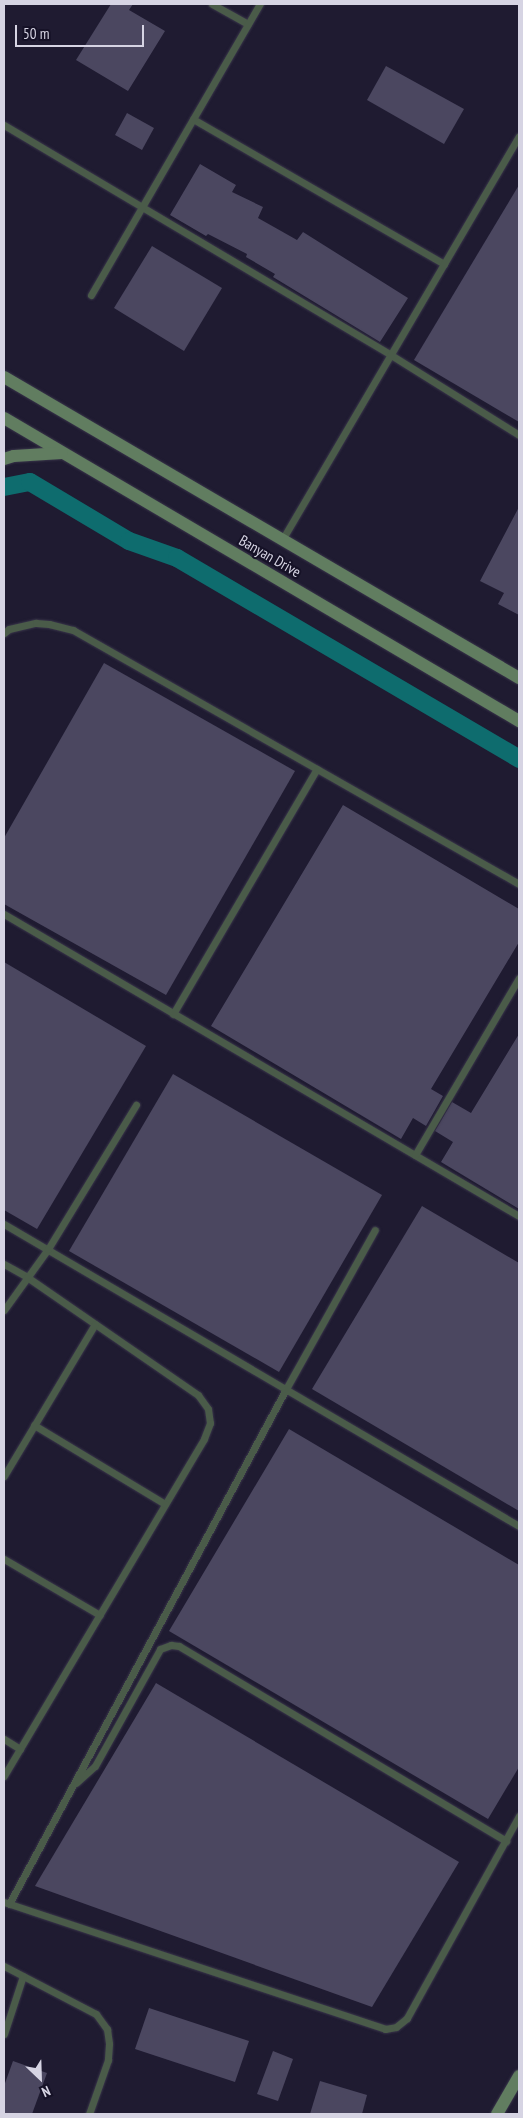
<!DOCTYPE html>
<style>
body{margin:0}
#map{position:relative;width:523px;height:2118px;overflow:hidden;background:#1f1b31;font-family:"PT Sans Narrow",sans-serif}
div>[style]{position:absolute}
.canal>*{height:18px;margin:-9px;padding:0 9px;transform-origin:9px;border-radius:9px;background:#0e6c6e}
.building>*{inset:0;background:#4b4760}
.roads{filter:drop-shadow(0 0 1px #39354a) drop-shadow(0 0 1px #39354a)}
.lane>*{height:7px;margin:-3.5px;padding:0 3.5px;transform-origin:3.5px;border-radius:3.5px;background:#4a5b49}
.secondary>*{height:12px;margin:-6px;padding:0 6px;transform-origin:6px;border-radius:6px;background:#617d60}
span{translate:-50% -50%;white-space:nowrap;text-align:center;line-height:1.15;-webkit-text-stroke:4px #161227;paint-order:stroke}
.street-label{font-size:15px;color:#d6d4e3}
.frame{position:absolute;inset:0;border:5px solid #d6d4e3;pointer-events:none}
.north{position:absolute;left:15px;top:2053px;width:50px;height:50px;-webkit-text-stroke:4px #161227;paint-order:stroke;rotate:156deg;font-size:14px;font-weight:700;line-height:20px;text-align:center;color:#d6d4e3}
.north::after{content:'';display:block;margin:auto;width:18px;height:22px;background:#d6d4e3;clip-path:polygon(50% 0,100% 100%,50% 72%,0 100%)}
.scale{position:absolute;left:15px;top:25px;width:129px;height:22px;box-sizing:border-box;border:2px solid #d6d4e3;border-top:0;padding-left:6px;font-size:15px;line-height:18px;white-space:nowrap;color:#d6d4e3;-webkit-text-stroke:4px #161227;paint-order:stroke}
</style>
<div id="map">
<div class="canal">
<i style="left:4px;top:487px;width:26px;rotate:-11deg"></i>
<i style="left:30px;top:482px;width:115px;rotate:30.8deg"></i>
<i style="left:129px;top:541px;width:51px;rotate:19.5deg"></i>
<i style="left:177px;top:558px;width:397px;rotate:30.4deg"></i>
</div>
<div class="building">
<i style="clip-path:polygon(111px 4px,133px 4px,129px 10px,165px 31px,128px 91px,76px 60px)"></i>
<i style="clip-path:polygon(386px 66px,464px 109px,444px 144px,367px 100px)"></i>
<i style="clip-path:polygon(127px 113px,154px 128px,142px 150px,115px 135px)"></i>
<i style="clip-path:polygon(200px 164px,236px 185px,232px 192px,263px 207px,258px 218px,297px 240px,303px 232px,408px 298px,380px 342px,273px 277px,275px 274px,246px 257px,247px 254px,208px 234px,206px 236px,170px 215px)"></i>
<i style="clip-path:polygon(519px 185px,519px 422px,414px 360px)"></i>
<i style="clip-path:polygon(152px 246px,222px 288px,184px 351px,114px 308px)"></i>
<i style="clip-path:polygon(519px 507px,519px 615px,498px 604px,504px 593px,480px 581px)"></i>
<i style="clip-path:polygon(104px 663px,295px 771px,166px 995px,4px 904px,4px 838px)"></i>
<i style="clip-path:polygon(343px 805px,519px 909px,519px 942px,431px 1089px,443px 1096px,426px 1126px,413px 1118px,401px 1139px,211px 1026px)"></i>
<i style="clip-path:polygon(4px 962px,146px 1046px,37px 1229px,4px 1210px)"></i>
<i style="clip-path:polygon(519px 1034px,519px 1209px,441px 1162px,453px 1142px,435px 1131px,452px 1102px,471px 1113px)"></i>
<i style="clip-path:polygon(173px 1074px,382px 1195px,279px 1372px,69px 1251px)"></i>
<i style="clip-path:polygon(422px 1206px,519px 1263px,519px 1511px,312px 1389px)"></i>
<i style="clip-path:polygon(289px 1429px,519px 1565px,519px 1767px,488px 1819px,169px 1631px)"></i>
<i style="clip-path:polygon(156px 1683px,459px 1862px,372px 2007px,35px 1886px)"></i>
<i style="clip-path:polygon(149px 2008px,249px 2041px,235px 2082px,135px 2049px)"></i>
<i style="clip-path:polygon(273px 2051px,293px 2059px,278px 2101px,257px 2094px)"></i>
<i style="clip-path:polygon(13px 2061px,47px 2073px,32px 2114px,4px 2114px,4px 2086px)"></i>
<i style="clip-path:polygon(320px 2081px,367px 2095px,362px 2114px,310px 2114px)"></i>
</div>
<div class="roads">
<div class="lane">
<i style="left:212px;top:4px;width:41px;rotate:29.1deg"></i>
<i style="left:193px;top:119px;width:290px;rotate:30deg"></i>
<i style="left:4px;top:125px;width:450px;rotate:30.7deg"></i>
<i style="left:391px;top:355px;width:151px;rotate:32deg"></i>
<i style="left:91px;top:295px;width:337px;rotate:-59.9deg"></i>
<i style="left:282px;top:540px;width:468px;rotate:-59.6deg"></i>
<i style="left:4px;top:633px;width:6px;rotate:-39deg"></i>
<i style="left:9px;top:629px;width:28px;rotate:-13deg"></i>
<i style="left:36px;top:623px;width:13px;rotate:4deg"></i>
<i style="left:49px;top:624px;width:25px;rotate:14deg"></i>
<i style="left:73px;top:630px;width:513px;rotate:29.66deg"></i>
<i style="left:4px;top:914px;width:597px;rotate:30.39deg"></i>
<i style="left:173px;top:1014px;width:284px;rotate:-59.6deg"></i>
<i style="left:415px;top:1155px;width:205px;rotate:-59.6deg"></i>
<i style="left:4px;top:1224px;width:597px;rotate:30.39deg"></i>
<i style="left:4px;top:1264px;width:26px;rotate:29deg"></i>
<i style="left:27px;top:1277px;width:208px;rotate:34.6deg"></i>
<i style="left:198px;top:1395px;width:17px;rotate:54deg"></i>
<i style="left:208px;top:1409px;width:14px;rotate:82deg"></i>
<i style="left:210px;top:1423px;width:17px;rotate:111deg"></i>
<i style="left:204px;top:1439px;width:392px;rotate:120.7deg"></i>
<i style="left:4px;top:1310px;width:75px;rotate:-54.2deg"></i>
<i style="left:48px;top:1249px;width:169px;rotate:-58.6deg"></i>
<i style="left:34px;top:1425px;width:153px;rotate:31.1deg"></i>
<i style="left:4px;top:1476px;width:177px;rotate:-59.1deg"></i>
<i style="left:4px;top:1559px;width:111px;rotate:30.3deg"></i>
<i style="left:4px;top:1739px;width:19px;rotate:32deg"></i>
<i style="left:76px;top:1783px;width:25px;rotate:-42deg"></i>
<i style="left:95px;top:1766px;width:134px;rotate:-60.9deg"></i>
<i style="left:160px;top:1649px;width:12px;rotate:-20deg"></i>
<i style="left:171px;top:1645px;width:8px;rotate:7deg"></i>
<i style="left:179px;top:1646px;width:381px;rotate:30.8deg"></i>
<i style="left:4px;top:1902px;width:402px;rotate:18.4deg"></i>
<i style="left:385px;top:2029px;width:11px;rotate:-10deg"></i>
<i style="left:396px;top:2027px;width:14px;rotate:-39deg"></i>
<i style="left:407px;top:2018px;width:231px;rotate:-61deg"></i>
<i style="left:9px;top:1904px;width:585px;rotate:-61.73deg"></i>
<i style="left:286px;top:1389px;width:182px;rotate:-60.8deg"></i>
<i style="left:4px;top:1966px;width:104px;rotate:27.6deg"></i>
<i style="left:96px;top:2014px;width:19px;rotate:54deg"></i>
<i style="left:107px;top:2029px;width:15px;rotate:82deg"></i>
<i style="left:109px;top:2044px;width:16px;rotate:94deg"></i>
<i style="left:108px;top:2060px;width:57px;rotate:109.4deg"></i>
<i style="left:4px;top:2034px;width:61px;rotate:-71.9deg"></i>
</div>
<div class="secondary">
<i style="left:4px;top:377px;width:597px;rotate:30.3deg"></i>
<i style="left:4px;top:418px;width:598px;rotate:30.47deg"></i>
<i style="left:4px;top:459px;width:10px;rotate:-17deg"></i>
<i style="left:14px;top:456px;width:48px;rotate:-3.6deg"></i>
<i style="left:497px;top:2114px;width:44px;rotate:-59.9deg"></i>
</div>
</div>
<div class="street-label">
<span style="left:270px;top:556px;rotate:30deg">Banyan Drive</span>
</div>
<div class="frame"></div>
<div class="north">N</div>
<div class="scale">50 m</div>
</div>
